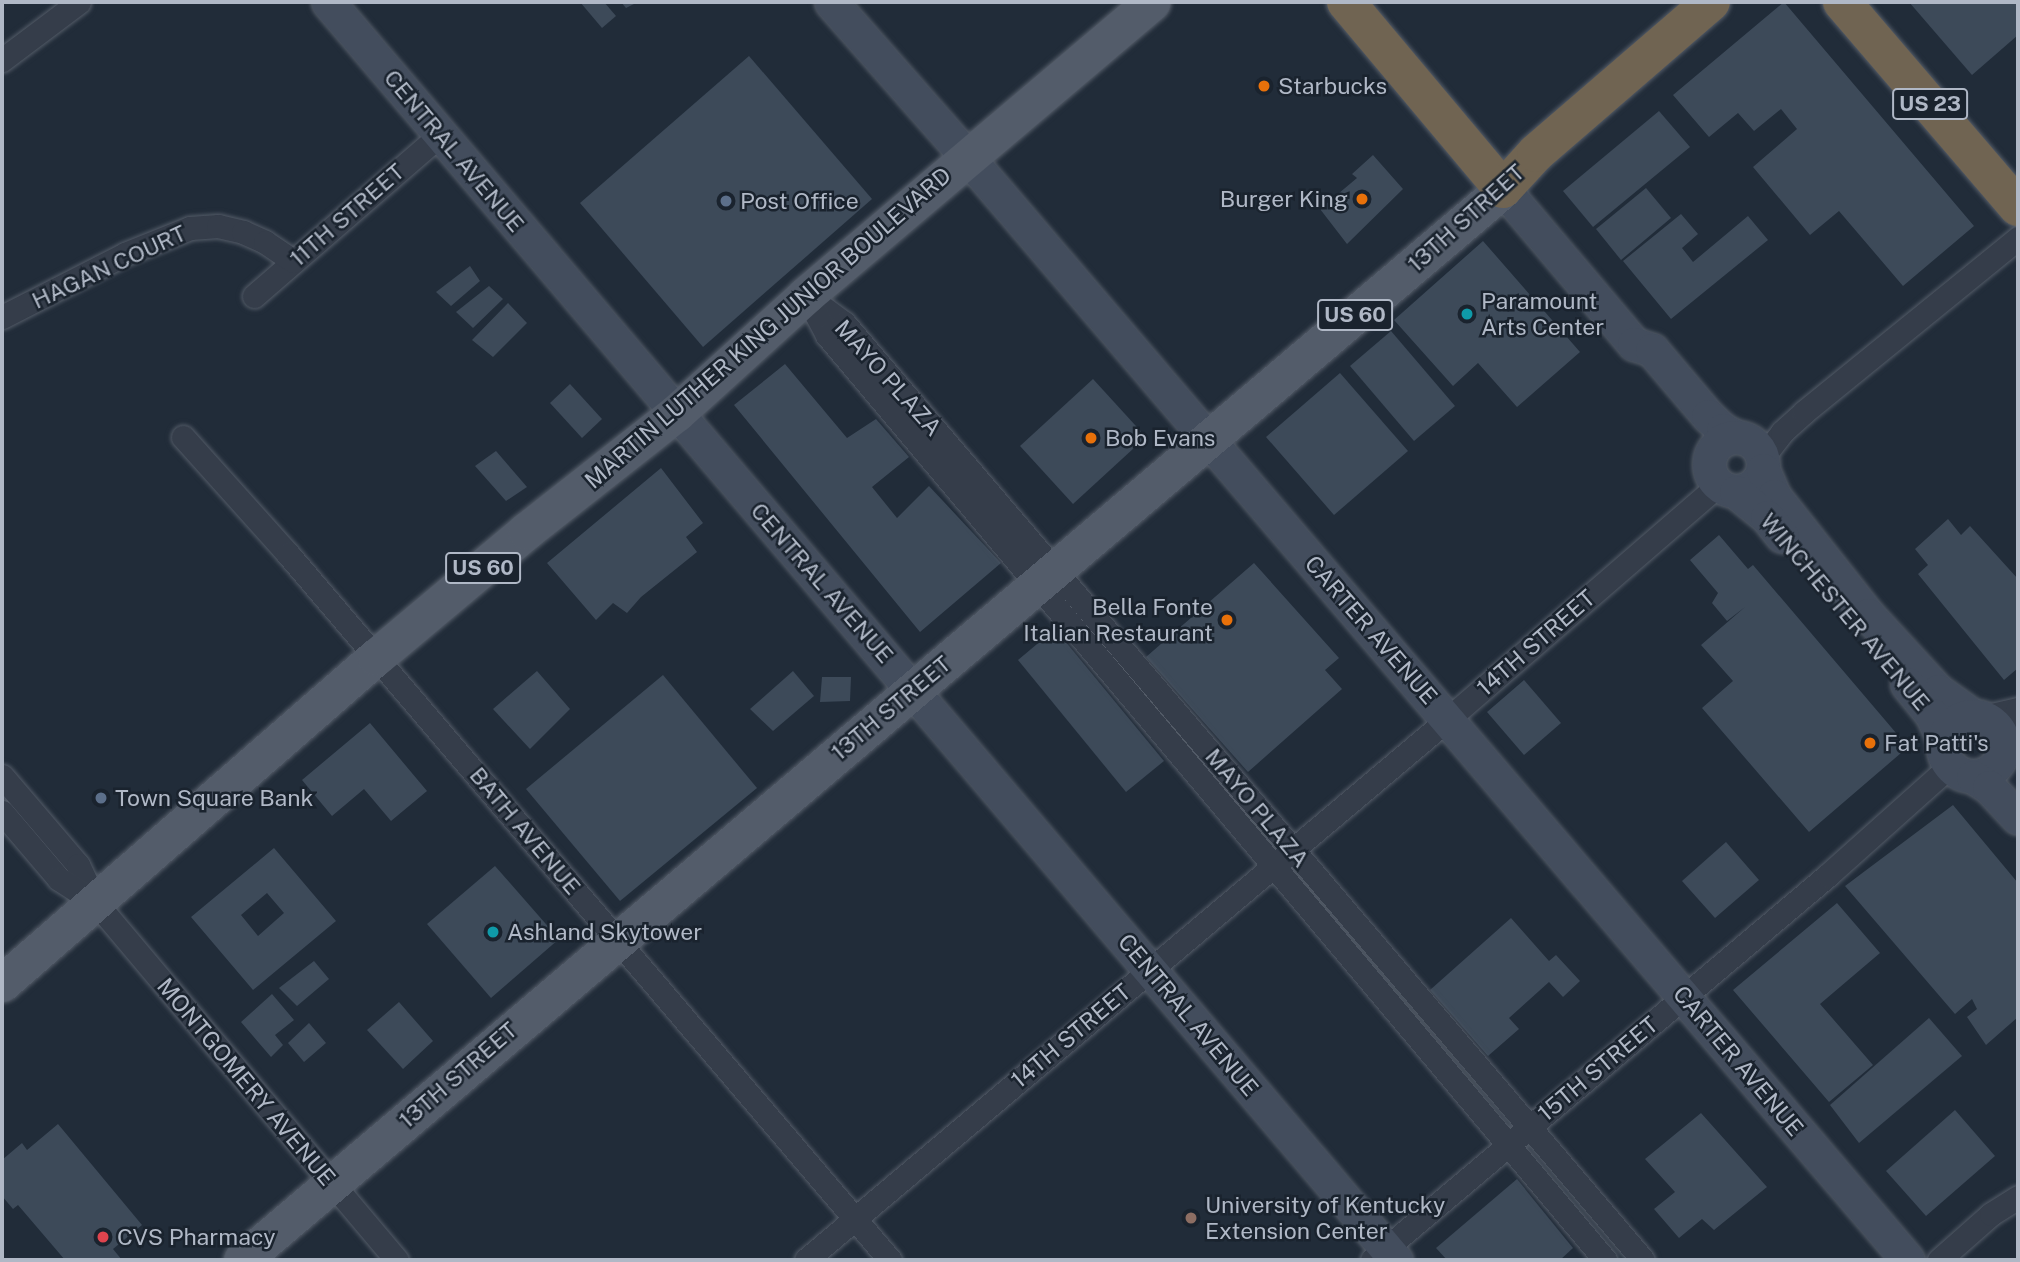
<!DOCTYPE html>
<style>
body{margin:0}
#map{position:relative;width:2020px;height:1262px;overflow:hidden;background:#212c39;font-family:"Public Sans",sans-serif}
div>[style]{position:absolute}
.building>*{inset:0;background:#3d4a59}
.roads{filter:drop-shadow(0 0 2px #535b67) drop-shadow(0 0 2px #535b67)}
.street>*{height:23px;margin:-11.5px;padding:0 11.5px;transform-origin:11.5px;border-radius:11.5px;background:#353d4a}
.secondary>*{height:33px;margin:-16.5px;padding:0 16.5px;transform-origin:16.5px;border-radius:16.5px;background:#434d5d}
.secondary>.ring{margin:-16.5px;padding:0;box-sizing:content-box;background:none;border:33px solid #434d5d;border-radius:50%}
.primary>*{height:37px;margin:-18.5px;padding:0 18.5px;transform-origin:18.5px;border-radius:18.5px;background:#535c6a}
.highway>*{height:38px;margin:-19px;padding:0 19px;transform-origin:19px;border-radius:19px;background:#706452}
.dots>*{width:19px;height:19px;translate:-50% -50%;box-sizing:border-box;border:4px solid #1a232e;border-radius:50%}
span{translate:-50% -50%;white-space:nowrap;text-align:center;line-height:1.15;-webkit-text-stroke:5px #1a232e;paint-order:stroke}
.shield-label span{padding:2px 5px;background:#1a232e;border:2px solid;border-radius:5px;-webkit-text-stroke-width:0}
.shield-label{font-size:21px;color:#b0b8c6;font-weight:700}
.poi-label{font-size:23px;color:#b0b8c6}
.left{translate:0 -50%;text-align:left}
.right{translate:-100% -50%;text-align:right}
.street-label{font-size:23px;color:#b0b8c6}
.frame{position:absolute;inset:0;border:4px solid #b0b8c6;pointer-events:none}
</style>
<div id="map">
<div class="building">
<i style="clip-path:polygon(580px 2px,604px 2px,616px 16px,602px 28px)"></i>
<i style="clip-path:polygon(621px 2px,638px 2px,626px 8px)"></i>
<i style="clip-path:polygon(1784px 2px,1974px 226px,1903px 286px,1839px 211px,1810px 235px,1753px 167px,1797px 129px,1781px 109px,1754px 131px,1738px 113px,1709px 137px,1673px 95px)"></i>
<i style="clip-path:polygon(1909px 2px,2018px 2px,2018px 35px,1972px 75px)"></i>
<i style="clip-path:polygon(749px 56px,872px 199px,703px 347px,580px 203px)"></i>
<i style="clip-path:polygon(1659px 111px,1690px 147px,1593px 227px,1563px 191px)"></i>
<i style="clip-path:polygon(1373px 155px,1403px 189px,1347px 244px,1320px 209px,1357px 178px,1352px 174px)"></i>
<i style="clip-path:polygon(1646px 188px,1671px 218px,1621px 260px,1596px 229px)"></i>
<i style="clip-path:polygon(1681px 214px,1698px 234px,1682px 248px,1693px 262px,1748px 216px,1768px 240px,1671px 319px,1623px 261px)"></i>
<i style="clip-path:polygon(1483px 241px,1580px 352px,1517px 407px,1478px 363px,1453px 386px,1394px 320px)"></i>
<i style="clip-path:polygon(470px 266px,480px 281px,451px 306px,436px 292px)"></i>
<i style="clip-path:polygon(489px 286px,503px 299px,473px 328px,456px 312px)"></i>
<i style="clip-path:polygon(508px 303px,527px 323px,493px 357px,472px 340px)"></i>
<i style="clip-path:polygon(1391px 331px,1455px 406px,1414px 441px,1350px 366px)"></i>
<i style="clip-path:polygon(785px 364px,847px 438px,876px 419px,909px 457px,872px 487px,897px 518px,929px 486px,1001px 563px,920px 632px,734px 405px)"></i>
<i style="clip-path:polygon(1340px 373px,1408px 451px,1334px 515px,1266px 437px)"></i>
<i style="clip-path:polygon(1093px 379px,1146px 437px,1073px 504px,1020px 446px)"></i>
<i style="clip-path:polygon(570px 384px,602px 419px,582px 438px,550px 403px)"></i>
<i style="clip-path:polygon(496px 451px,527px 487px,506px 501px,475px 466px)"></i>
<i style="clip-path:polygon(661px 468px,703px 523px,686px 537px,697px 552px,641px 597px,627px 613px,613px 603px,596px 620px,547px 563px)"></i>
<i style="clip-path:polygon(1948px 519px,1961px 535px,1970px 526px,2018px 579px,2018px 668px,2004px 680px,1918px 574px,1928px 565px,1915px 549px)"></i>
<i style="clip-path:polygon(1719px 535px,1748px 569px,1753px 565px,1908px 747px,1809px 832px,1702px 708px,1733px 681px,1701px 645px,1745px 607px,1727px 621px,1712px 603px,1718px 593px,1690px 560px)"></i>
<i style="clip-path:polygon(1254px 563px,1339px 658px,1325px 670px,1342px 689px,1248px 772px,1146px 657px)"></i>
<i style="clip-path:polygon(1055px 629px,1164px 761px,1126px 792px,1018px 660px)"></i>
<i style="clip-path:polygon(537px 671px,570px 709px,530px 749px,493px 709px)"></i>
<i style="clip-path:polygon(793px 671px,814px 696px,773px 731px,750px 709px)"></i>
<i style="clip-path:polygon(663px 675px,757px 788px,620px 901px,526px 789px)"></i>
<i style="clip-path:polygon(822px 677px,851px 677px,850px 701px,820px 702px)"></i>
<i style="clip-path:polygon(1524px 680px,1561px 723px,1524px 755px,1487px 712px)"></i>
<i style="clip-path:polygon(370px 723px,427px 791px,391px 821px,364px 789px,332px 816px,302px 780px)"></i>
<i style="clip-path:polygon(1953px 805px,2018px 883px,2018px 1017px,1986px 1045px,1967px 1017px,1977px 1009px,1972px 999px,1955px 1014px,1845px 886px)"></i>
<i style="clip-path:polygon(1726px 842px,1759px 880px,1715px 918px,1682px 881px)"></i>
<i style="clip-path:polygon(evenodd,274px 848px,336px 921px,253px 990px,191px 917px,274px 848px,267px 893px,284px 913px,258px 936px,241px 915px,267px 893px)"></i>
<i style="clip-path:polygon(495px 866px,559px 939px,491px 998px,427px 924px)"></i>
<i style="clip-path:polygon(1837px 903px,1880px 953px,1820px 1004px,1873px 1065px,1829px 1102px,1733px 990px)"></i>
<i style="clip-path:polygon(1511px 918px,1549px 961px,1556px 955px,1580px 981px,1563px 997px,1549px 982px,1509px 1018px,1519px 1029px,1488px 1056px,1430px 990px)"></i>
<i style="clip-path:polygon(314px 961px,329px 979px,297px 1006px,279px 988px)"></i>
<i style="clip-path:polygon(272px 994px,294px 1020px,275px 1035px,283px 1045px,271px 1057px,241px 1022px)"></i>
<i style="clip-path:polygon(399px 1002px,433px 1041px,403px 1069px,367px 1030px)"></i>
<i style="clip-path:polygon(1929px 1018px,1962px 1056px,1859px 1143px,1830px 1105px)"></i>
<i style="clip-path:polygon(309px 1023px,326px 1043px,304px 1062px,288px 1043px)"></i>
<i style="clip-path:polygon(1955px 1110px,1995px 1156px,1926px 1216px,1886px 1171px)"></i>
<i style="clip-path:polygon(1701px 1113px,1767px 1187px,1714px 1230px,1702px 1219px,1679px 1238px,1654px 1209px,1675px 1192px,1645px 1159px)"></i>
<i style="clip-path:polygon(58px 1124px,142px 1225px,113px 1249px,122px 1260px,65px 1260px,18px 1205px,13px 1209px,2px 1196px,2px 1160px,22px 1143px,27px 1150px)"></i>
<i style="clip-path:polygon(1517px 1179px,1573px 1248px,1560px 1260px,1447px 1260px,1436px 1248px)"></i>
</div>
<div class="roads">
<div class="street">
<i style="left:2px;top:60px;width:96px;rotate:-37deg"></i>
<i style="left:806px;top:295px;width:47px;rotate:36.4deg"></i>
<i style="left:844px;top:323px;width:1231px;rotate:49.55deg"></i>
<i style="left:254px;top:296px;width:246px;rotate:-40.9deg"></i>
<i style="left:809px;top:301px;width:38px;rotate:62deg"></i>
<i style="left:827px;top:335px;width:1209px;rotate:49.93deg"></i>
<i style="left:2px;top:317px;width:138px;rotate:-27.1deg"></i>
<i style="left:125px;top:254px;width:70px;rotate:-21.8deg"></i>
<i style="left:190px;top:228px;width:28px;rotate:-4deg"></i>
<i style="left:218px;top:226px;width:26px;rotate:13deg"></i>
<i style="left:243px;top:232px;width:24px;rotate:24deg"></i>
<i style="left:265px;top:242px;width:34px;rotate:34deg"></i>
<i style="left:183px;top:437px;width:157px;rotate:48.1deg"></i>
<i style="left:288px;top:554px;width:928px;rotate:49.55deg"></i>
<i style="left:1762px;top:458px;width:33px;rotate:-52deg"></i>
<i style="left:1782px;top:432px;width:30px;rotate:-42deg"></i>
<i style="left:1804px;top:412px;width:276px;rotate:-39.1deg"></i>
<i style="left:1983px;top:717px;width:36px;rotate:-13deg"></i>
<i style="left:2003px;top:741px;width:35px;rotate:-65deg"></i>
<i style="left:2px;top:776px;width:117px;rotate:49.5deg"></i>
<i style="left:78px;top:865px;width:42px;rotate:64.7deg"></i>
<i style="left:96px;top:903px;width:467px;rotate:49.9deg"></i>
<i style="left:2px;top:812px;width:88px;rotate:49.6deg"></i>
<i style="left:59px;top:879px;width:44px;rotate:33deg"></i>
<i style="left:806px;top:1260px;width:840px;rotate:-40.12deg"></i>
<i style="left:1448px;top:719px;width:357px;rotate:-40.9deg"></i>
<i style="left:1372px;top:1260px;width:597px;rotate:-40.17deg"></i>
<i style="left:1828px;top:875px;width:164px;rotate:-41.8deg"></i>
<i style="left:1939px;top:1260px;width:69px;rotate:-41.5deg"></i>
<i style="left:1991px;top:1214px;width:32px;rotate:-32deg"></i>
</div>
<div class="secondary">
<i style="left:328px;top:2px;width:1650px;rotate:49.67deg"></i>
<i style="left:831px;top:2px;width:208px;rotate:48.7deg"></i>
<i style="left:968px;top:158px;width:1448px;rotate:49.54deg"></i>
<i style="left:1503px;top:189px;width:203px;rotate:49.8deg"></i>
<i style="left:1634px;top:344px;width:19px;rotate:18deg"></i>
<i style="left:1652px;top:350px;width:87px;rotate:49.7deg"></i>
<i style="left:1708px;top:416px;width:21px;rotate:43deg"></i>
<i style="left:1723px;top:430px;width:16px;rotate:27deg"></i>
<i class="ring" style="left:1709px;top:437px;width:21px;height:21px"></i>
<i style="left:1763px;top:470px;width:28px;rotate:67deg"></i>
<i style="left:1774px;top:496px;width:152px;rotate:51.7deg"></i>
<i style="left:1868px;top:615px;width:103px;rotate:47.4deg"></i>
<i style="left:1938px;top:691px;width:43px;rotate:35.5deg"></i>
<i style="left:1736px;top:492px;width:40px;rotate:39deg"></i>
<i style="left:1767px;top:517px;width:24px;rotate:52deg"></i>
<i style="left:1907px;top:684px;width:40px;rotate:51deg"></i>
<i style="left:1932px;top:715px;width:27px;rotate:66deg"></i>
<i class="ring" style="left:1943px;top:716px;width:27px;height:27px"></i>
<i style="left:1973px;top:777px;width:19px;rotate:32deg"></i>
<i style="left:1989px;top:787px;width:42px;rotate:46.9deg"></i>
</div>
<div class="primary">
<i style="left:2px;top:983px;width:496px;rotate:-41.1deg"></i>
<i style="left:376px;top:657px;width:196px;rotate:-40deg"></i>
<i style="left:526px;top:531px;width:191px;rotate:-38.2deg"></i>
<i style="left:676px;top:413px;width:176px;rotate:-42.2deg"></i>
<i style="left:806px;top:295px;width:453px;rotate:-40.3deg"></i>
<i style="left:242px;top:1260px;width:1654px;rotate:-40.34deg"></i>
</div>
<div class="highway">
<i style="left:1346px;top:2px;width:244px;rotate:50deg"></i>
<i style="left:1503px;top:189px;width:49px;rotate:-47.5deg"></i>
<i style="left:1536px;top:153px;width:231px;rotate:-40.8deg"></i>
<i style="left:1842px;top:2px;width:270px;rotate:49.4deg"></i>
</div>
</div>
<div class="dots">
<i style="left:1264px;top:86px;background:#e8710a"></i>
<i style="left:1362px;top:199px;background:#e8710a"></i>
<i style="left:726px;top:201px;background:#5c6f8a"></i>
<i style="left:1467px;top:314px;background:#0f9aa8"></i>
<i style="left:1091px;top:438px;background:#e8710a"></i>
<i style="left:1227px;top:620px;background:#e8710a"></i>
<i style="left:1870px;top:743px;background:#e8710a"></i>
<i style="left:101px;top:798px;background:#5c6f8a"></i>
<i style="left:493px;top:932px;background:#0f9aa8"></i>
<i style="left:1191px;top:1218px;background:#8d6e63"></i>
<i style="left:103px;top:1237px;background:#e0444e"></i>
</div>
<div class="shield-label">
<span style="left:1930px;top:104px">US 23</span>
<span style="left:1355px;top:315px">US 60</span>
<span style="left:483px;top:568px">US 60</span>
</div>
<div class="poi-label">
<span class="left" style="left:1278px;top:86px">Starbucks</span>
<span class="right" style="left:1348px;top:199px">Burger King</span>
<span class="left" style="left:740px;top:201px">Post Office</span>
<span class="left" style="left:1481px;top:314px">Paramount<br>Arts Center</span>
<span class="left" style="left:1105px;top:438px">Bob Evans</span>
<span class="right" style="left:1213px;top:620px">Bella Fonte<br>Italian Restaurant</span>
<span class="left" style="left:1884px;top:743px">Fat Patti's</span>
<span class="left" style="left:115px;top:798px">Town Square Bank</span>
<span class="left" style="left:507px;top:932px">Ashland Skytower</span>
<span class="left" style="left:1205px;top:1218px">University of Kentucky<br>Extension Center</span>
<span class="left" style="left:117px;top:1237px">CVS Pharmacy</span>
</div>
<div class="street-label">
<span style="left:454px;top:151px;rotate:50deg">CENTRAL AVENUE</span>
<span style="left:347px;top:215px;rotate:-41deg">11TH STREET</span>
<span style="left:1466px;top:218px;rotate:-42deg">13TH STREET</span>
<span style="left:109px;top:267px;rotate:-25deg">HAGAN COURT</span>
<span style="left:768px;top:328px;rotate:-41deg">MARTIN LUTHER KING JUNIOR BOULEVARD</span>
<span style="left:888px;top:378px;rotate:48deg">MAYO PLAZA</span>
<span style="left:822px;top:583px;rotate:49deg">CENTRAL AVENUE</span>
<span style="left:1845px;top:612px;rotate:50deg">WINCHESTER AVENUE</span>
<span style="left:1371px;top:630px;rotate:49deg">CARTER AVENUE</span>
<span style="left:1536px;top:643px;rotate:-41deg">14TH STREET</span>
<span style="left:891px;top:708px;rotate:-40deg">13TH STREET</span>
<span style="left:1257px;top:808px;rotate:50deg">MAYO PLAZA</span>
<span style="left:525px;top:831px;rotate:50deg">BATH AVENUE</span>
<span style="left:1188px;top:1015px;rotate:50deg">CENTRAL AVENUE</span>
<span style="left:1071px;top:1036px;rotate:-40deg">14TH STREET</span>
<span style="left:1738px;top:1061px;rotate:50deg">CARTER AVENUE</span>
<span style="left:1598px;top:1069px;rotate:-40deg">15TH STREET</span>
<span style="left:458px;top:1075px;rotate:-41deg">13TH STREET</span>
<span style="left:246px;top:1082px;rotate:50deg">MONTGOMERY AVENUE</span>
</div>
<div class="frame"></div>
</div>
